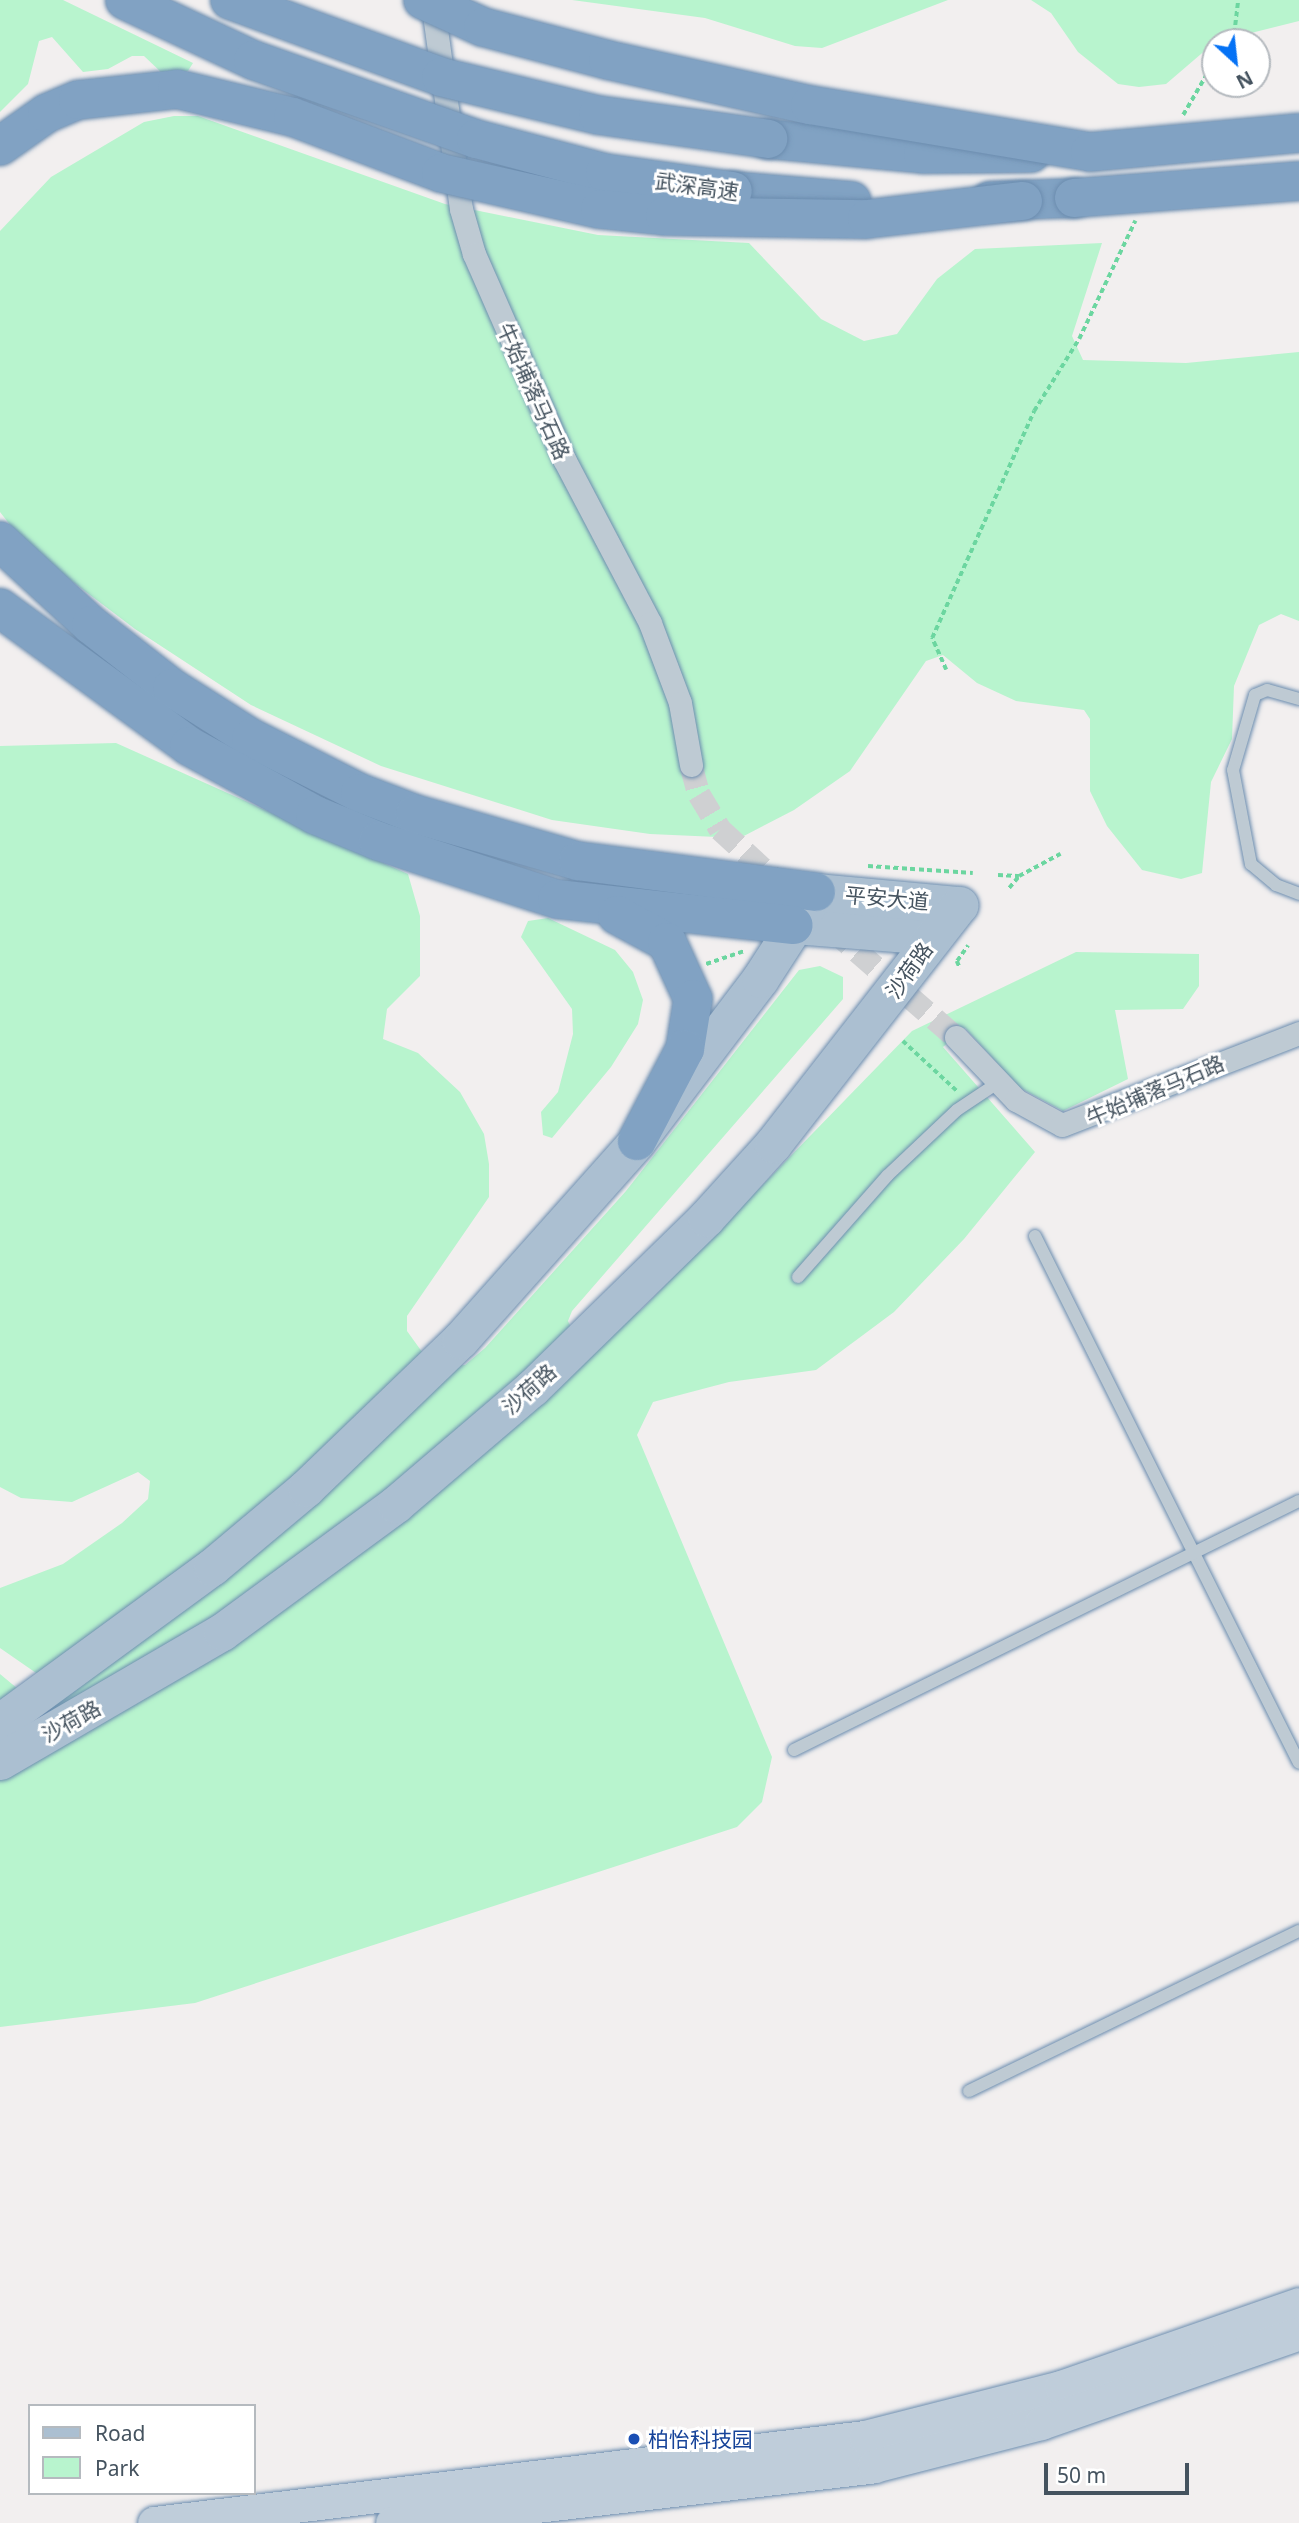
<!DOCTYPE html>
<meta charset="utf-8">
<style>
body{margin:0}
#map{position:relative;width:1299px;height:2523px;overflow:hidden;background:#f2efef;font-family:"Noto Sans","Noto Sans SC",sans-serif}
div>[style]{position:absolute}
.green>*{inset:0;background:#b8f4ce}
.street-tunnel>*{height:23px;margin-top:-11.5px;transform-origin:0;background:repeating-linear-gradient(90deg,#cfd0d2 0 23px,transparent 0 34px)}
.path>*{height:3.5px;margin-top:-1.75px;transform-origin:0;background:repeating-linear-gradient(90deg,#6cd6a0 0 5px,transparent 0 8.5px)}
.roads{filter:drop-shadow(0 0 2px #6c8daf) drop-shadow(0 0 2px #6c8daf)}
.lane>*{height:12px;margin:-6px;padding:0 6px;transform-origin:6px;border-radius:6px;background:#becad3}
.street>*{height:23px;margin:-11.5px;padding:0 11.5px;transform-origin:11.5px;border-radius:11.5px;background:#becad3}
.secondary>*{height:33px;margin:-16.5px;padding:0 16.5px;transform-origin:16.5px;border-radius:16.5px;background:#bfcdda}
.primary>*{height:37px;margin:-18.5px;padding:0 18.5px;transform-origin:18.5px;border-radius:18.5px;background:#abbfd1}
.highway>*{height:38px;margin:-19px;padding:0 19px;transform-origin:19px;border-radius:19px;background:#81a2c3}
.bridges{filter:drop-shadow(0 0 2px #6c8daf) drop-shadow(0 0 2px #6c8daf)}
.highway-bridge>*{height:38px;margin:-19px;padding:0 19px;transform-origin:19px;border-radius:19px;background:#81a2c3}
.dots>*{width:19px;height:19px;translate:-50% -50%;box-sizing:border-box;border:4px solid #fff;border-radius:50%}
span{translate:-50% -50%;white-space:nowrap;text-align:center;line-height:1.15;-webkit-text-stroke:6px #fff;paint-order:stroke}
.street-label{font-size:21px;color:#45535f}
.transit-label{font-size:21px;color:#164399}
.left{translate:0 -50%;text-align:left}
.legend{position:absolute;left:28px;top:2404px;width:228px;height:91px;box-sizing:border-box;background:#fff;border:2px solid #b5babf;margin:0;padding:9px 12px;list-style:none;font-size:21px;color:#45535f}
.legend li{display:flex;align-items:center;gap:14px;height:35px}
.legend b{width:35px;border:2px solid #b5babf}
.north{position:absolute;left:1201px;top:28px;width:70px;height:70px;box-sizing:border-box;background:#fff;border:2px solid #b5babf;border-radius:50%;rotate:153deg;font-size:19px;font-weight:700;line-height:28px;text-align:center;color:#45535f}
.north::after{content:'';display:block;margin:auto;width:24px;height:32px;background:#0572f5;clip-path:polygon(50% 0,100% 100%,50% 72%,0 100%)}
.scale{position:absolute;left:1044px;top:2463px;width:145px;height:32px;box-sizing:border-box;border:4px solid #45535f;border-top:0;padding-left:9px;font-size:21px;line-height:24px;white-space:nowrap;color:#45535f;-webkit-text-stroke:5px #fff;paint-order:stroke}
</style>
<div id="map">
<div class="green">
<i style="clip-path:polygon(0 0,63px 0,193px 63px,188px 71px,163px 74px,144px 56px,132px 56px,108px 69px,83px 72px,52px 37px,39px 41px,28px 84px,0 112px)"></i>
<i style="clip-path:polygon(572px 0,948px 0,822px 48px,795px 46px,705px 18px)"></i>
<i style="clip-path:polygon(1031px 0,1299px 0,1299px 21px,1215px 42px,1166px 84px,1139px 87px,1118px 84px,1078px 52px,1051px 13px)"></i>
<i style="clip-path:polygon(174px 116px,198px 116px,445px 204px,598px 235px,749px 243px,821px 319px,864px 341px,897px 334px,937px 279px,975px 249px,1102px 243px,1072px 336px,1083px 360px,1186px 363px,1299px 352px,1299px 621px,1281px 614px,1259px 625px,1234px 686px,1232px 739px,1211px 782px,1202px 873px,1181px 879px,1142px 870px,1107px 826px,1090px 791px,1090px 719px,1084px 710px,1016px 701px,977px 683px,943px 655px,926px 661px,850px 771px,794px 810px,740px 838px,650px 834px,552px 820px,381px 766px,251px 705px,135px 629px,28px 548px,0 512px,0 231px,51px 177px,144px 122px)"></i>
<i style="clip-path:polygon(116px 743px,408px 874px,420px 916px,420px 976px,387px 1009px,383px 1039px,418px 1053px,460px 1092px,484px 1134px,489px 1164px,489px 1197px,407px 1316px,407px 1331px,425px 1356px,442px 1366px,465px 1365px,485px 1348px,626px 1191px,799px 970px,820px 966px,843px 977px,843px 999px,572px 1311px,568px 1321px,574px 1334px,599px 1340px,642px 1309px,912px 1031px,1076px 952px,1199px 954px,1199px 986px,1183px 1009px,1115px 1010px,1128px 1079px,1063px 1111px,1020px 1088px,965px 1028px,943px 1047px,1035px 1152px,964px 1239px,894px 1312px,816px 1370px,729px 1382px,653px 1402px,637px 1435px,772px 1757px,762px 1802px,737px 1827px,195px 2003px,0 2027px,0 1674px,18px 1689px,39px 1675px,0 1648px,0 1588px,63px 1564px,122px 1523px,148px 1499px,150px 1481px,138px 1472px,72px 1502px,21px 1498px,0 1487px,0 746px)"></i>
<i style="clip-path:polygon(548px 918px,615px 950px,633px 972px,643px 1000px,638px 1024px,611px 1067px,552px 1138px,543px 1135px,541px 1112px,558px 1092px,573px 1034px,572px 1009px,521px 937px,528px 921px)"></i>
</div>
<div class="street-tunnel">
<i style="left:691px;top:765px;width:30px;rotate:75deg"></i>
<i style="left:699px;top:794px;width:41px;rotate:59deg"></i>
<i style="left:720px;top:829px;width:84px;rotate:42.6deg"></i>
<i style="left:832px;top:929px;width:164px;rotate:41.1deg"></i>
</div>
<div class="path">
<i style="left:1233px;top:42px;width:42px;rotate:-83.2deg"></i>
<i style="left:1183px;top:115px;width:64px;rotate:-59.8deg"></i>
<i style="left:946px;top:670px;width:35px;rotate:-114deg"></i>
<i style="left:932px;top:638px;width:249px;rotate:-65.8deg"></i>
<i style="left:1034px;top:411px;width:85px;rotate:-58deg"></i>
<i style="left:1079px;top:339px;width:131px;rotate:-64.6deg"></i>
<i style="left:868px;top:866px;width:105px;rotate:3.8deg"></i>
<i style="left:998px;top:875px;width:21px;rotate:3deg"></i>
<i style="left:1009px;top:888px;width:16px;rotate:-50deg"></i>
<i style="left:1019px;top:876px;width:47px;rotate:-28.2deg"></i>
<i style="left:957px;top:961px;width:19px;rotate:-55deg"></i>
<i style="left:957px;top:961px;width:8px;rotate:67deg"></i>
<i style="left:706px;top:964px;width:40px;rotate:-18.9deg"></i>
<i style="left:903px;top:1041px;width:75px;rotate:42.8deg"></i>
</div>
<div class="roads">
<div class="lane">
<i style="left:1299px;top:699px;width:33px;rotate:-164deg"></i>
<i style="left:1267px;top:690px;width:13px;rotate:157deg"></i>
<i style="left:1255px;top:695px;width:78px;rotate:106.3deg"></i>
<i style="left:1233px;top:770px;width:96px;rotate:79.2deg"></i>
<i style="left:1251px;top:864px;width:33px;rotate:40deg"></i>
<i style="left:1276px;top:885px;width:25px;rotate:21deg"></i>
<i style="left:1035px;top:1236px;width:589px;rotate:63.39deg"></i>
<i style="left:798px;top:1277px;width:135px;rotate:-48.6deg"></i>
<i style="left:887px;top:1176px;width:96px;rotate:-43.3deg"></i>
<i style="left:957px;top:1110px;width:50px;rotate:-33.7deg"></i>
<i style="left:794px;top:1750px;width:563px;rotate:-26.25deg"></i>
<i style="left:969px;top:2091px;width:367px;rotate:-25.9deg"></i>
</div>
<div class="street">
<i style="left:432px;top:0;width:211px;rotate:82.1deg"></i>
<i style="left:461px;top:209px;width:47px;rotate:73.9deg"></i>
<i style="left:474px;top:254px;width:224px;rotate:66.3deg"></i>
<i style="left:564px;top:459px;width:185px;rotate:62.3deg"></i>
<i style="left:650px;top:623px;width:85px;rotate:69.4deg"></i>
<i style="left:680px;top:703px;width:63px;rotate:79.9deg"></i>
<i style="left:956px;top:1037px;width:87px;rotate:46.4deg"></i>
<i style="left:1016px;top:1100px;width:52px;rotate:28.5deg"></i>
<i style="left:1062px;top:1125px;width:254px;rotate:-21.2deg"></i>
</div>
<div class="secondary">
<i style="left:154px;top:2523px;width:716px;rotate:-6.9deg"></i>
<i style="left:865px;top:2437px;width:202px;rotate:-14.3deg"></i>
<i style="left:1061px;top:2387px;width:252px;rotate:-19.2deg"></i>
<i style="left:392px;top:2523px;width:485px;rotate:-6.7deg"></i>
<i style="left:874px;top:2466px;width:172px;rotate:-14.4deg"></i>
<i style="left:1041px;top:2423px;width:273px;rotate:-19.2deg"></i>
</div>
<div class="primary">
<i style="left:794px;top:925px;width:140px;rotate:4.5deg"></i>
<i style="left:0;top:1722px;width:263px;rotate:-36.2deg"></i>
<i style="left:212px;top:1567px;width:123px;rotate:-40deg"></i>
<i style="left:306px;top:1488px;width:214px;rotate:-43.9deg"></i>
<i style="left:460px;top:1340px;width:266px;rotate:-48.3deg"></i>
<i style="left:637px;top:1141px;width:203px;rotate:-52.8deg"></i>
<i style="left:760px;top:979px;width:103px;rotate:-57.2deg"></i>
<i style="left:816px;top:892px;width:144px;rotate:5.2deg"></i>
<i style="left:0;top:1761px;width:257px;rotate:-30.2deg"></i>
<i style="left:222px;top:1632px;width:216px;rotate:-36.3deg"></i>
<i style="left:396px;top:1504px;width:179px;rotate:-40.5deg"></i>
<i style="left:532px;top:1388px;width:243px;rotate:-44.3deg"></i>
<i style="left:706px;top:1218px;width:100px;rotate:-47.8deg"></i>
<i style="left:773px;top:1144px;width:303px;rotate:-52.1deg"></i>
</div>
<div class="highway">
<i style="left:768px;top:139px;width:156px;rotate:5.5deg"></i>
<i style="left:923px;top:154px;width:108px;rotate:-0.5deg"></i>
<i style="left:733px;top:191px;width:119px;rotate:4.8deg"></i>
<i style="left:990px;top:201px;width:84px;rotate:-2deg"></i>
<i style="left:0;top:541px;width:124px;rotate:42.7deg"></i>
<i style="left:91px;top:625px;width:103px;rotate:37.9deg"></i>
<i style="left:172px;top:688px;width:93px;rotate:32.3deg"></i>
<i style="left:251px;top:738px;width:122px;rotate:26.8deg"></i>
<i style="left:360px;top:793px;width:59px;rotate:20.9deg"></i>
<i style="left:415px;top:814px;width:170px;rotate:16.1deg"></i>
<i style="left:578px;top:861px;width:240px;rotate:7.4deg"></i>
<i style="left:0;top:608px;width:234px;rotate:36.1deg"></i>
<i style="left:189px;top:746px;width:144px;rotate:28.7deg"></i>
<i style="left:315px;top:815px;width:68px;rotate:22.4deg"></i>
<i style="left:378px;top:841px;width:188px;rotate:18deg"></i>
<i style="left:557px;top:899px;width:238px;rotate:6.3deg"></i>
<i style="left:617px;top:915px;width:57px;rotate:28.4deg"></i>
<i style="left:667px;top:942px;width:63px;rotate:65.5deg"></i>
<i style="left:693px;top:999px;width:51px;rotate:99.1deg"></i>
<i style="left:685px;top:1049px;width:104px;rotate:117.6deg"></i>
</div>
</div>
<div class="bridges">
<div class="highway-bridge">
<i style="left:125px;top:0;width:141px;rotate:25.1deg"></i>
<i style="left:253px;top:60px;width:237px;rotate:19.5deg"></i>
<i style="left:476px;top:139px;width:133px;rotate:14.8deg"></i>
<i style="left:605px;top:173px;width:129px;rotate:8deg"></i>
<i style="left:230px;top:0;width:225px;rotate:20deg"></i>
<i style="left:441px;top:77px;width:162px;rotate:13.6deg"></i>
<i style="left:598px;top:115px;width:172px;rotate:8deg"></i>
<i style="left:423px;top:0;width:66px;rotate:24.2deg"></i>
<i style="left:483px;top:27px;width:129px;rotate:14.8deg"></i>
<i style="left:608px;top:60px;width:207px;rotate:12.6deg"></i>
<i style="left:810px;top:105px;width:284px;rotate:9.5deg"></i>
<i style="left:1090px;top:152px;width:210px;rotate:-5.2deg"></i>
<i style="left:0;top:146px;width:57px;rotate:-35.1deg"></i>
<i style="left:47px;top:113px;width:34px;rotate:-23deg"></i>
<i style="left:78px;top:100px;width:100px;rotate:-6.3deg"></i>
<i style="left:177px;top:89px;width:119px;rotate:13.6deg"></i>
<i style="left:293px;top:117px;width:158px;rotate:20.7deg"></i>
<i style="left:441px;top:173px;width:163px;rotate:12.8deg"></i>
<i style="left:600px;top:209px;width:65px;rotate:6.1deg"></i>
<i style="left:665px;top:216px;width:202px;rotate:0.9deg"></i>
<i style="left:867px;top:219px;width:157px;rotate:-6.6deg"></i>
<i style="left:1074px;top:198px;width:226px;rotate:-4.3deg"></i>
</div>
</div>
<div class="dots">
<i style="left:634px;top:2439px;background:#1a4fb4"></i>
</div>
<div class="street-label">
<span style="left:697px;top:186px;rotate:8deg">武深高速</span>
<span style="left:534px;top:391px;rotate:66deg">牛始埔落马石路</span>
<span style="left:887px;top:898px;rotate:5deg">平安大道</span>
<span style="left:909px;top:970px;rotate:-54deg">沙荷路</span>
<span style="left:1155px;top:1090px;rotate:-23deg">牛始埔落马石路</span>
<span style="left:529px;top:1389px;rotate:-42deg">沙荷路</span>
<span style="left:71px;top:1721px;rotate:-29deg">沙荷路</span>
</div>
<div class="transit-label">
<span class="left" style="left:648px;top:2439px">柏怡科技园</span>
</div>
<ul class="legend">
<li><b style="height:9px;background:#abbfd1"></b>Road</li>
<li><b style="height:19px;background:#b8f4ce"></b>Park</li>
</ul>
<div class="north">N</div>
<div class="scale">50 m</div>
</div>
